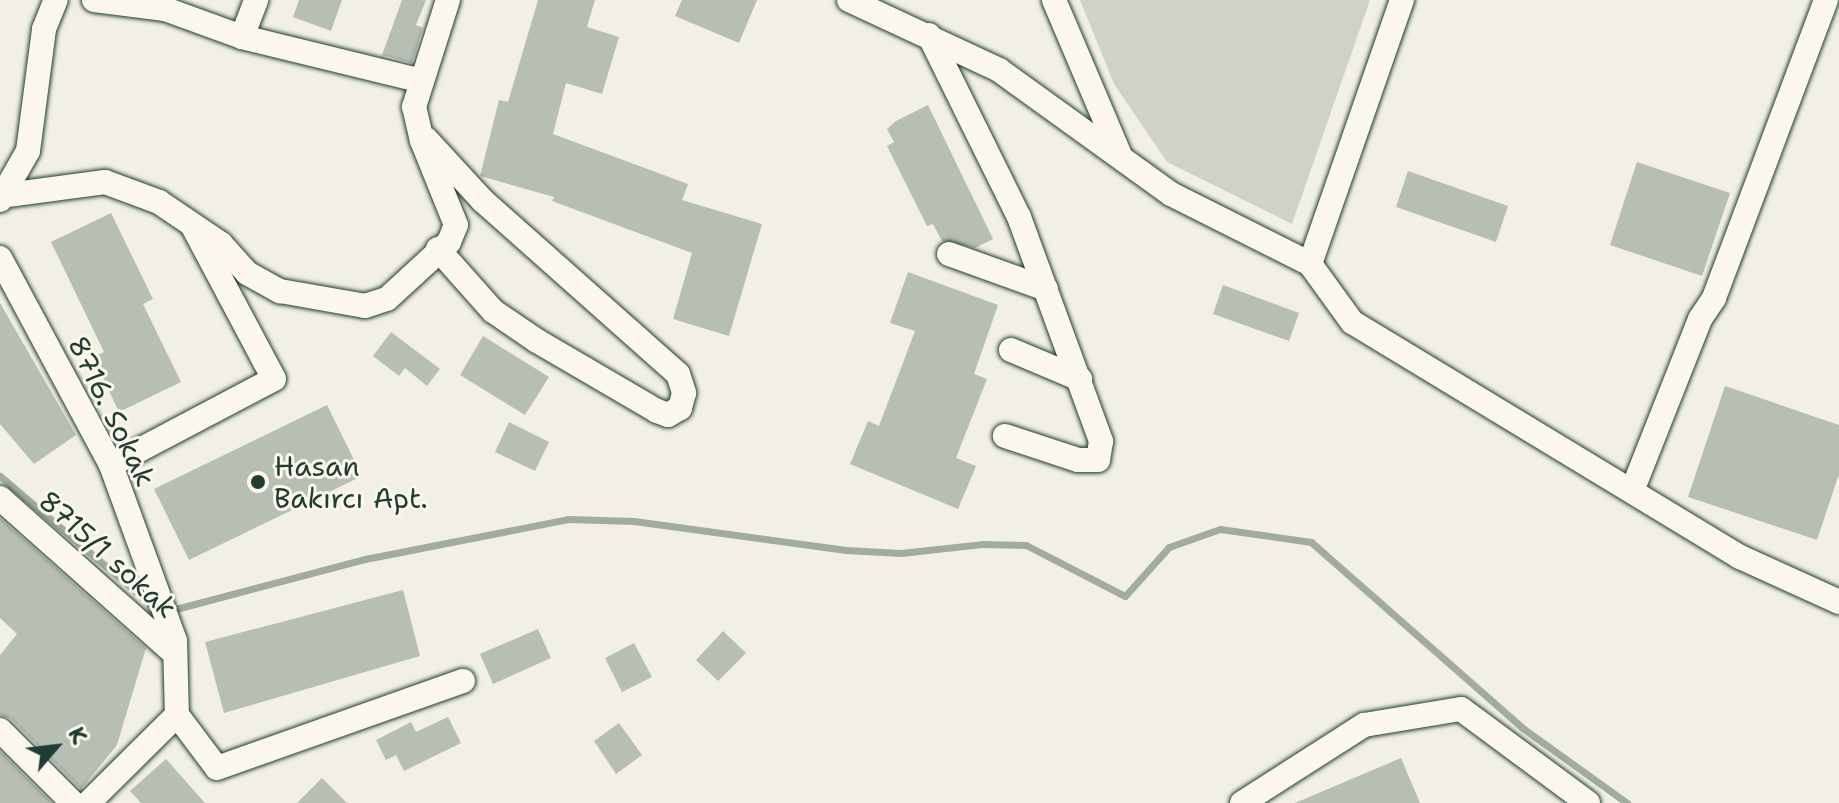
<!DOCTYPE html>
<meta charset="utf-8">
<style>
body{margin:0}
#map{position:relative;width:1839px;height:803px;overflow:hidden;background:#f2f0e5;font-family:"Shantell Sans",sans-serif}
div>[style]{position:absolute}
.green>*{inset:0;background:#cfd2c8}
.stream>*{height:7px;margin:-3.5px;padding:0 3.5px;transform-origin:3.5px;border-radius:3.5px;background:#a2aba1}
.building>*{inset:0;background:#b7beb3}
.roads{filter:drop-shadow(0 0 2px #1f3d34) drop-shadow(0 0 2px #1f3d34)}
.minor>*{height:24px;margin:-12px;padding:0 12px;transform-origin:12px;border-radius:12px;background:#fbf7ec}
.dots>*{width:22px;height:22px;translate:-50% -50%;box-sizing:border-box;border:4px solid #fbf7ec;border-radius:50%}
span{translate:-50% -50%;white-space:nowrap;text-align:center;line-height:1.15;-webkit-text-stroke:6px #fbf7ec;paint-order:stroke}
.street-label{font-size:28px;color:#1f3d34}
.poi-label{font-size:28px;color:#1f3d34}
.left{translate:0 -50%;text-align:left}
.north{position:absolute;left:16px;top:707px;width:80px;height:80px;-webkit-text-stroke:6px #fbf7ec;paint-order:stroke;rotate:62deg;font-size:22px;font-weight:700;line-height:32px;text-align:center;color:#1f3d34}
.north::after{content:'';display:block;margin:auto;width:28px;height:36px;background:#1f3d34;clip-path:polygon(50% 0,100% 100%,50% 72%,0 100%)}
</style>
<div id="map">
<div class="green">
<i style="clip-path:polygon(1080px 0,1370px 0,1292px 224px,1167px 162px,1114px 84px)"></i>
</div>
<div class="stream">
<i style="left:0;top:476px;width:204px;rotate:40.4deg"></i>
<i style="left:172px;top:610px;width:200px;rotate:-14.8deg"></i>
<i style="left:365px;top:559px;width:207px;rotate:-11.1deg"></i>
<i style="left:568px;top:519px;width:66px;rotate:1.7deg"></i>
<i style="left:634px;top:521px;width:214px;rotate:7.8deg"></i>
<i style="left:846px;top:550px;width:55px;rotate:3.1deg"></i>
<i style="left:901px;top:553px;width:81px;rotate:-6.3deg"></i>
<i style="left:982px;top:544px;width:44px;rotate:1.3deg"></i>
<i style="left:1026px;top:545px;width:111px;rotate:27.3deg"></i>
<i style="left:1125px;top:596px;width:66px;rotate:-48.1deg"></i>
<i style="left:1169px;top:547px;width:54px;rotate:-19.4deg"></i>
<i style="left:1220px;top:529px;width:92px;rotate:8.1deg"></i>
<i style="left:1311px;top:542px;width:283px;rotate:41.3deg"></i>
<i style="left:1524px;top:729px;width:127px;rotate:35.7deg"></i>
</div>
<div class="building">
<i style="clip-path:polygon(299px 0,342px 0,331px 31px,293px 17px)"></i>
<i style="clip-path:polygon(402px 0,426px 0,416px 25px,423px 28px,412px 63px,382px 55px)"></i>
<i style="clip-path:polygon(538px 0,595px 0,587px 27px,619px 37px,602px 94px,566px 83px,553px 134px,688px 184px,682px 200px,762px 224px,729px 336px,673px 319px,692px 253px,552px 201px,554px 197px,480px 176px,499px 100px,508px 102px)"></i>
<i style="clip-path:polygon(682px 0,757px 0,739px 43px,675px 16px)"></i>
<i style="clip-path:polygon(928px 105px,993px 239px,975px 248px,942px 241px,933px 224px,927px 226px,887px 146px,894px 142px,887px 129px,896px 121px)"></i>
<i style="clip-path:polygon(1637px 162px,1730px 193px,1702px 276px,1610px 245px)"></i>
<i style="clip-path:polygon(1408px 171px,1508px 206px,1496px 242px,1396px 207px)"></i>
<i style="clip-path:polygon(111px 213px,153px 299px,143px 304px,181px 382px,119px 412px,93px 357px,104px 352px,51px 242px)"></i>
<i style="clip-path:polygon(908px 272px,998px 305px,974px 374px,987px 379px,956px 458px,976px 466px,958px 509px,850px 464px,868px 421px,879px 426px,915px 331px,890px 323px)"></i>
<i style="clip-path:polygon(1223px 285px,1299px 313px,1289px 341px,1213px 314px)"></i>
<i style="clip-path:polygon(0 303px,76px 435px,34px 464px,0 424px)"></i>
<i style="clip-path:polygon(391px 332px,440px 369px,427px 386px,405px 368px,399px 376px,373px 356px)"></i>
<i style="clip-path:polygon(483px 336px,549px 377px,525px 415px,460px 375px)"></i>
<i style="clip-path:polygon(1725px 386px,1839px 425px,1839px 474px,1817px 540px,1688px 497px)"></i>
<i style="clip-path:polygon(327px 405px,362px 476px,189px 560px,154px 489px)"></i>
<i style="clip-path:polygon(509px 422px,549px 442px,535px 471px,495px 452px)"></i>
<i style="clip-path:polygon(0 518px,146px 648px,117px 745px,81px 789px,11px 719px,0 715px,0 655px,17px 634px,0 618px)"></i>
<i style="clip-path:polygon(403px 590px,420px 656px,224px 713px,205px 642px)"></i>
<i style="clip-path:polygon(538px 629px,551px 658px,493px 684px,480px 654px)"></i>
<i style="clip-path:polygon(723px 631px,746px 653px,718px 681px,696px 660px)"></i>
<i style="clip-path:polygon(634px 643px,652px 677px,622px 692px,605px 658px)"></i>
<i style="clip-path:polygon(448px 717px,461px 743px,404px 771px,396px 755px,386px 760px,376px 740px,411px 722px,416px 732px)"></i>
<i style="clip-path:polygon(619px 723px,642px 755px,616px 774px,594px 741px)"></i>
<i style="clip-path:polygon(0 751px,52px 803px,0 803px)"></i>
<i style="clip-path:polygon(1401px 758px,1420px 803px,1295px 803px)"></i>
<i style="clip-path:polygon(166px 759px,205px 803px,141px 803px,130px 791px)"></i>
<i style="clip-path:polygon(322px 778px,347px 803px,297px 803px)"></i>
</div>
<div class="roads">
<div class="minor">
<i style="left:94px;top:0;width:72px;rotate:7.2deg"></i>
<i style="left:157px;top:0;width:12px;rotate:48deg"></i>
<i style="left:165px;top:9px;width:82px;rotate:20deg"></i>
<i style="left:242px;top:37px;width:185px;rotate:13.7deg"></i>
<i style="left:849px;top:0;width:166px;rotate:25deg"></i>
<i style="left:999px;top:70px;width:212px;rotate:35.8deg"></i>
<i style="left:1171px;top:194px;width:156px;rotate:26.7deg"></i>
<i style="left:1310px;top:264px;width:72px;rotate:54.1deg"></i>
<i style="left:1352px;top:322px;width:454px;rotate:31.2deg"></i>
<i style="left:1740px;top:557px;width:109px;rotate:24.4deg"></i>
<i style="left:1054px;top:0;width:166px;rotate:67deg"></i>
<i style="left:929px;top:35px;width:203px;rotate:63.7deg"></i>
<i style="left:1019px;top:217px;width:239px;rotate:69.9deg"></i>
<i style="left:1101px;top:441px;width:19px;rotate:99deg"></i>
<i style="left:1098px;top:460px;width:20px;rotate:180deg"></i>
<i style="left:1078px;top:460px;width:77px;rotate:-161.8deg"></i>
<i style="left:242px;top:37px;width:40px;rotate:-69deg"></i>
<i style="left:426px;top:139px;width:83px;rotate:47.4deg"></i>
<i style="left:482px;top:200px;width:262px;rotate:41.6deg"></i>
<i style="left:678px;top:374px;width:20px;rotate:72deg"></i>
<i style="left:684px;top:393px;width:16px;rotate:105deg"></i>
<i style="left:680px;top:408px;width:14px;rotate:150deg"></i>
<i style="left:668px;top:415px;width:12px;rotate:-160deg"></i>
<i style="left:657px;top:411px;width:139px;rotate:-149.7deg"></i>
<i style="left:537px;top:341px;width:53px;rotate:-145.7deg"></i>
<i style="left:493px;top:311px;width:83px;rotate:-131.6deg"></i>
<i style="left:0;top:196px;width:106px;rotate:-7.6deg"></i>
<i style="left:105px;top:182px;width:58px;rotate:20.3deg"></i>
<i style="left:159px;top:202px;width:75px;rotate:34.1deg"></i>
<i style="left:221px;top:244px;width:39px;rotate:48deg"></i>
<i style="left:247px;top:273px;width:38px;rotate:29deg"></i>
<i style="left:280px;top:291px;width:86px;rotate:10deg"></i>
<i style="left:365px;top:306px;width:23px;rotate:-18deg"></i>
<i style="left:387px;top:299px;width:84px;rotate:-42.6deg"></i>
<i style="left:449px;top:242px;width:18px;rotate:-68deg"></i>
<i style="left:456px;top:225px;width:91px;rotate:-112deg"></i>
<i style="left:422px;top:141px;width:35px;rotate:-103deg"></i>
<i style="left:414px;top:107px;width:112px;rotate:-72.4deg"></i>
<i style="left:0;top:200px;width:56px;rotate:-60.3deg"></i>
<i style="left:28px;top:151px;width:123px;rotate:-82.5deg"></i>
<i style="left:44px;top:29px;width:31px;rotate:-68deg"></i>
<i style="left:949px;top:254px;width:103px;rotate:19.8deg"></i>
<i style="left:0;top:258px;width:235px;rotate:61.8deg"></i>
<i style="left:111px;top:465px;width:187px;rotate:70deg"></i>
<i style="left:175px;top:641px;width:74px;rotate:88.5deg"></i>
<i style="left:177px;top:715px;width:125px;rotate:135.3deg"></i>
<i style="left:1310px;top:264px;width:280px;rotate:-70.8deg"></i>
<i style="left:1011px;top:350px;width:75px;rotate:22.8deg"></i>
<i style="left:111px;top:465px;width:184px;rotate:-27.8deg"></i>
<i style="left:274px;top:379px;width:174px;rotate:-118deg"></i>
<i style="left:1632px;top:491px;width:185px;rotate:-68.4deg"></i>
<i style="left:1700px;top:319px;width:25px;rotate:-56deg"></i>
<i style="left:1714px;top:298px;width:318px;rotate:-69.4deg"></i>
<i style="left:0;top:498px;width:234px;rotate:41.7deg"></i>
<i style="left:177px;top:715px;width:66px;rotate:53deg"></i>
<i style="left:217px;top:768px;width:261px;rotate:-19.5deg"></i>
<i style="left:0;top:730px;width:103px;rotate:45deg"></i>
<i style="left:1242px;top:803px;width:145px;rotate:-32.6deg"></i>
<i style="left:1364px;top:725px;width:98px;rotate:-9.4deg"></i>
<i style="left:1461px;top:709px;width:158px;rotate:36.5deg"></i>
</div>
</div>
<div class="dots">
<i style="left:258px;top:482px;background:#1f3d34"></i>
</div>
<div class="street-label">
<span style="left:112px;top:411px;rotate:64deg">8716. Sokak</span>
<span style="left:108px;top:554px;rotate:42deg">8715/1 sokak</span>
</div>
<div class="poi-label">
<span class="left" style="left:274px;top:482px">Hasan<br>Bakırcı Apt.</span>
</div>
<div class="north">K</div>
</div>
